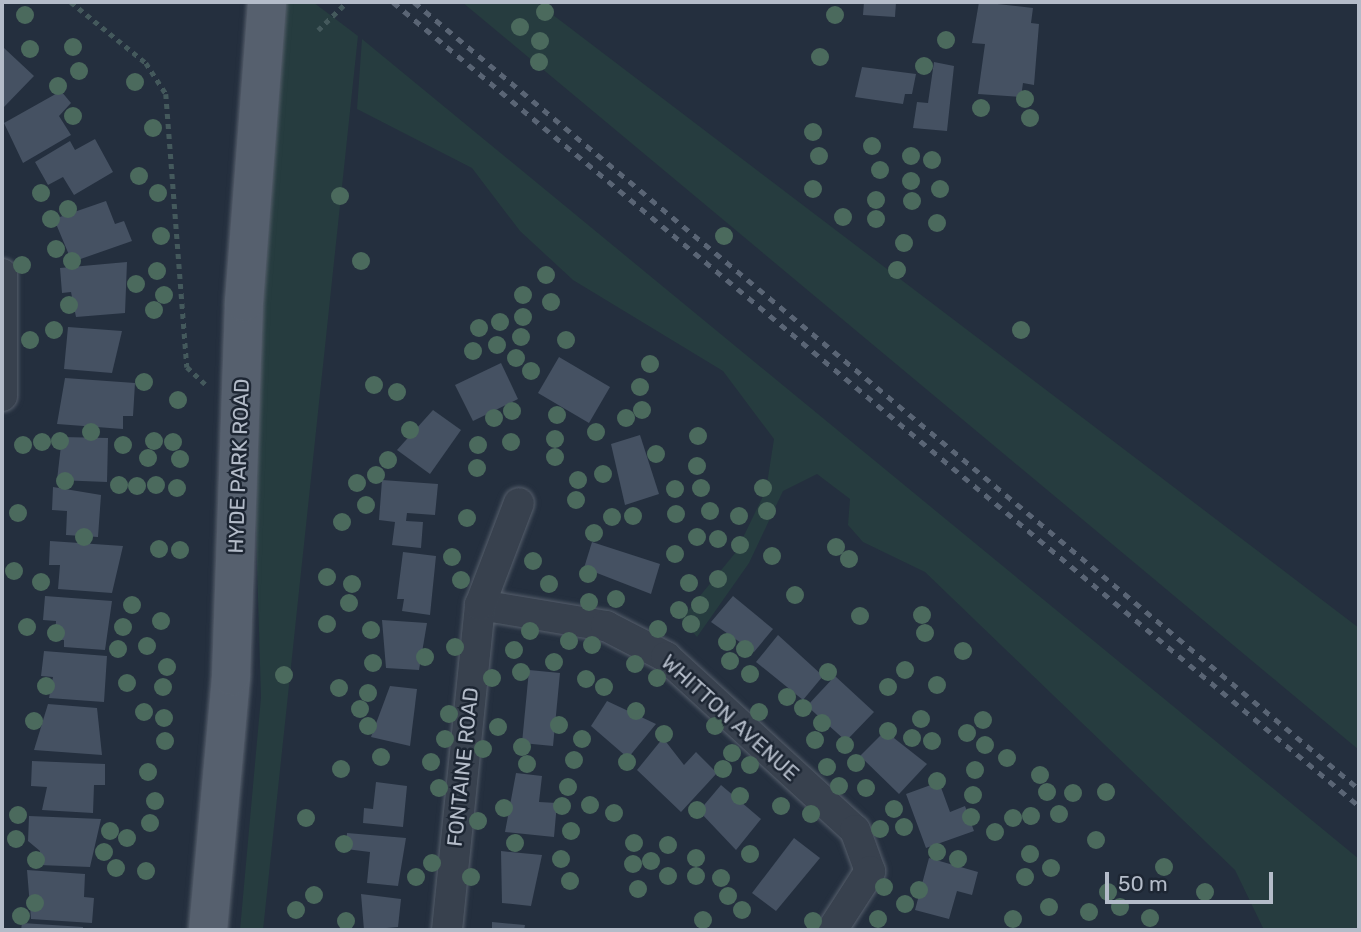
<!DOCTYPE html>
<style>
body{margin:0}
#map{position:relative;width:1361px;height:932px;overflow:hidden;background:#242f3e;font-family:Rubik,sans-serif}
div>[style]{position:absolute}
.green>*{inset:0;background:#263c3f}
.building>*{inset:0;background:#455162}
.path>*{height:4.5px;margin-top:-2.25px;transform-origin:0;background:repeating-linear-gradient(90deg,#44595c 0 5px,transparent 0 10px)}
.roads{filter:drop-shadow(0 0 2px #565f6c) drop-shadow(0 0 2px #565f6c)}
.minor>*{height:30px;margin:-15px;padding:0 15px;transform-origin:15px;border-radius:15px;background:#38414e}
.major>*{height:38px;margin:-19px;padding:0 19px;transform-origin:19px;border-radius:19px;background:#56606e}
.rail>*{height:5px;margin-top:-2.5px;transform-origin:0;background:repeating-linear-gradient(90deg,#5a6575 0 7px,transparent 0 14px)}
.trees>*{width:18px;height:18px;margin:-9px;border-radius:50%;background:#4b6a5d}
span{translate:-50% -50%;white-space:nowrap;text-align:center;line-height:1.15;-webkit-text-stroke:5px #1d2633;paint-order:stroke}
.street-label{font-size:21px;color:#b4bcc9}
.frame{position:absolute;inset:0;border:4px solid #b4bcc9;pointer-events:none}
.scale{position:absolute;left:1105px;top:872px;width:168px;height:32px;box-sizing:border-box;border:4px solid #b4bcc9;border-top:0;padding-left:9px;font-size:21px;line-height:24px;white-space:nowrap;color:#b4bcc9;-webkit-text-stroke:5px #1d2633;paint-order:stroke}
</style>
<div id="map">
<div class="green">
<i style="clip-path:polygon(277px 2px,313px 2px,358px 36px,263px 930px,240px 930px,261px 697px,254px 464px)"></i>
<i style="clip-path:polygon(462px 2px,536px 2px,1359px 628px,1359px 750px)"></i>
<i style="clip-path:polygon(362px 39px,1359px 859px,1359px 930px,1264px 930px,1235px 870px,925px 572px,863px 542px,848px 525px,850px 499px,817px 474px,783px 491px,749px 563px,697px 637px,681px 619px,736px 552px,766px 490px,774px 439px,723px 371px,573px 280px,520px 231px,472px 168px,357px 109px)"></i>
</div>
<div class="building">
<i style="clip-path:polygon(864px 2px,896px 2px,895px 17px,863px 15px)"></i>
<i style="clip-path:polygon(979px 2px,1033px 8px,1031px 23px,1039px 24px,1034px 85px,1023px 83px,1021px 97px,978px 94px,985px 44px,972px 43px)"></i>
<i style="clip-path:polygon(4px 48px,34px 76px,2px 109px,2px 50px)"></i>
<i style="clip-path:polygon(934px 62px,954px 66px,947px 131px,913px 128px,917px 102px,928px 103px)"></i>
<i style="clip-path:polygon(862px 67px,916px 74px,912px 94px,905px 94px,903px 104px,855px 97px)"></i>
<i style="clip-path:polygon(61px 91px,71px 103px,59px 116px,71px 135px,23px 163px,4px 123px)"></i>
<i style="clip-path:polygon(95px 139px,113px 172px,74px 195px,63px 177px,48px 185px,35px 162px,70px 141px,75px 150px)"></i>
<i style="clip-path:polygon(106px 201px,115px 224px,124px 221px,132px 241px,72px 262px,54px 219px)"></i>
<i style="clip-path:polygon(127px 262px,125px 313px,76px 317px,71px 292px,62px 293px,60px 268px)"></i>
<i style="clip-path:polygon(68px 327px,122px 331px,112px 373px,64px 369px)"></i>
<i style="clip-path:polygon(559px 357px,610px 387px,589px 423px,538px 393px)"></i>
<i style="clip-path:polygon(501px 363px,518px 399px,473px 421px,455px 385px)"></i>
<i style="clip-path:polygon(65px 378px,135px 383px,133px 416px,123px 416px,123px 429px,57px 424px)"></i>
<i style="clip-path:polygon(433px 410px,461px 430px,430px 474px,397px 450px)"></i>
<i style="clip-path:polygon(640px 435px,659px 494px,625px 505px,611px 444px)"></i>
<i style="clip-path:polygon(62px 437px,108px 438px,107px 482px,57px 480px)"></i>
<i style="clip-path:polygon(382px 480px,438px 484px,435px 515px,407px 513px,406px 521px,423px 522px,421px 548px,392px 545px,395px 522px,379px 520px)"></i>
<i style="clip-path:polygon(53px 487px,101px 495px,98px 537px,66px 535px,67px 511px,52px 510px)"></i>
<i style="clip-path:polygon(50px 541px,123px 546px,112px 593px,58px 589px,60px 565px,49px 565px)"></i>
<i style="clip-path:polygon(592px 542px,660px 564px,651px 594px,584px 568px)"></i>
<i style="clip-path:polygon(403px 552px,436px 556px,430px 615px,402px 611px,404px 599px,397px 599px)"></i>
<i style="clip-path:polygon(45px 596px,112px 601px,105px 650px,64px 647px,64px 640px,55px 639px,56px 621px,43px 620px)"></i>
<i style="clip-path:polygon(733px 596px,773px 629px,754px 652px,711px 622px)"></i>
<i style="clip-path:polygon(382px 620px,427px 623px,419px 670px,386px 668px)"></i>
<i style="clip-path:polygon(778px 635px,823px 676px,803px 700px,756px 662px)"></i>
<i style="clip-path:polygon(44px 651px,107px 656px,104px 702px,49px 698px,53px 677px,41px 676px)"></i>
<i style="clip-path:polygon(529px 670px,560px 673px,553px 746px,522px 743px)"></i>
<i style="clip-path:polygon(835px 676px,874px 712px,846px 741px,807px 706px)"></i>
<i style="clip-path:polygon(390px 686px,417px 689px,410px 746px,371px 737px)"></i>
<i style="clip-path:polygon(607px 701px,656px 724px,628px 758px,591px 726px)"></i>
<i style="clip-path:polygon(48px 704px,97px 708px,102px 755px,34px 750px)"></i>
<i style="clip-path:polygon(885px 731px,927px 764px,899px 794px,860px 756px)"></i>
<i style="clip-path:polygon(663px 738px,684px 765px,696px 752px,717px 773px,681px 812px,637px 770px)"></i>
<i style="clip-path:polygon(32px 761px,105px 764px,105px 785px,94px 785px,93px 813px,42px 810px,47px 787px,31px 786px)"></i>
<i style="clip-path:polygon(516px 773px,542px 776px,539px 802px,557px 803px,554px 837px,505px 832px)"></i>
<i style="clip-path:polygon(376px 782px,407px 786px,403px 827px,363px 823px,364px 808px,373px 809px)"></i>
<i style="clip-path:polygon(939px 782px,950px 812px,965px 806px,974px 831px,926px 848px,906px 794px)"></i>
<i style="clip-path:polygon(721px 785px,761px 819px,736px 850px,699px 811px)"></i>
<i style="clip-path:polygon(29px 816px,101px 819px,90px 867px,39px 865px,40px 851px,28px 841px)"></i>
<i style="clip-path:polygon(347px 833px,406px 838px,398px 886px,367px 883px,370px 852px,346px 849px)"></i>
<i style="clip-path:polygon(794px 838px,820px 858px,776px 911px,752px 893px)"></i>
<i style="clip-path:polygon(501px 851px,542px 855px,531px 906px,502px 903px)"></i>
<i style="clip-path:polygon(929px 858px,978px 872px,972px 895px,957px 891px,949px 919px,915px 910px)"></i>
<i style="clip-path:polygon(27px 870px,85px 874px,84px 897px,94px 898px,92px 923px,31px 919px)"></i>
<i style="clip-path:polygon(361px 894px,401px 899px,398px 927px,364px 930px)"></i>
<i style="clip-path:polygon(492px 922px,525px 925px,524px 930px,492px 930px)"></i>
<i style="clip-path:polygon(22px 923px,83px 927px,83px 930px,21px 930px)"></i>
</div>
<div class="path">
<i style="left:71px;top:2px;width:97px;rotate:39.1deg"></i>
<i style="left:146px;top:63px;width:37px;rotate:57deg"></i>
<i style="left:166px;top:94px;width:274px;rotate:85.6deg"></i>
<i style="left:187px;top:367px;width:25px;rotate:43deg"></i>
<i style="left:318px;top:30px;width:40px;rotate:-44deg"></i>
</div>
<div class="roads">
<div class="minor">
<i style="left:2px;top:274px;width:122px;rotate:90deg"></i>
<i style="left:480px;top:605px;width:128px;rotate:9.5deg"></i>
<i style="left:606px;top:626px;width:68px;rotate:27.3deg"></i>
<i style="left:666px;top:657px;width:256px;rotate:42.5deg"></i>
<i style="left:855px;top:830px;width:44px;rotate:69.9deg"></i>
<i style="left:870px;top:871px;width:70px;rotate:122.8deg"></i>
<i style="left:447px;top:930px;width:327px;rotate:-84.2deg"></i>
<i style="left:480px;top:605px;width:109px;rotate:-69.1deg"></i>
</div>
<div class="major">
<i style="left:208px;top:930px;width:255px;rotate:-84.8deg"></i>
<i style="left:231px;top:676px;width:374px;rotate:-88deg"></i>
<i style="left:244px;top:302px;width:301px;rotate:-85.6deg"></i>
</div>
</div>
<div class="rail">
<i style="left:393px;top:2px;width:1257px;rotate:39.77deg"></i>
<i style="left:414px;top:2px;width:1230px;rotate:39.79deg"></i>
</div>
<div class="trees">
<i style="left:545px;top:12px"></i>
<i style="left:25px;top:15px"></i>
<i style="left:835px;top:15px"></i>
<i style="left:520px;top:27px"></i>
<i style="left:946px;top:40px"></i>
<i style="left:540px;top:41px"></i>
<i style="left:73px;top:47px"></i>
<i style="left:30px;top:49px"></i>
<i style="left:820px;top:57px"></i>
<i style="left:539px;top:62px"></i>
<i style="left:924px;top:66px"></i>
<i style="left:79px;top:71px"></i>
<i style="left:135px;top:82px"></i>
<i style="left:58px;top:86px"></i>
<i style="left:1025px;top:99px"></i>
<i style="left:981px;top:108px"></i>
<i style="left:73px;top:116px"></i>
<i style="left:1030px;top:118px"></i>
<i style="left:153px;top:128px"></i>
<i style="left:813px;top:132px"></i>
<i style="left:872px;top:146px"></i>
<i style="left:819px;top:156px"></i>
<i style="left:911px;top:156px"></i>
<i style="left:932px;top:160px"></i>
<i style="left:880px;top:170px"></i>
<i style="left:139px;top:176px"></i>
<i style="left:911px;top:181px"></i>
<i style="left:813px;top:189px"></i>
<i style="left:940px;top:189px"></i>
<i style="left:41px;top:193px"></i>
<i style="left:158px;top:193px"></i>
<i style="left:340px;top:196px"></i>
<i style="left:876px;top:200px"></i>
<i style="left:912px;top:201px"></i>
<i style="left:68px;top:209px"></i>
<i style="left:843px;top:217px"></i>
<i style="left:51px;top:219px"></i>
<i style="left:876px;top:219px"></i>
<i style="left:937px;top:223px"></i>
<i style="left:161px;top:236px"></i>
<i style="left:724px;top:236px"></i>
<i style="left:904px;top:243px"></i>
<i style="left:56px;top:249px"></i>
<i style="left:72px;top:261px"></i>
<i style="left:361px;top:261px"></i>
<i style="left:22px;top:265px"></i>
<i style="left:897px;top:270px"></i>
<i style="left:157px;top:271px"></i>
<i style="left:546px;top:275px"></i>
<i style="left:136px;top:284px"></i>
<i style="left:164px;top:295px"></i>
<i style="left:523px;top:295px"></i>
<i style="left:551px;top:302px"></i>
<i style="left:69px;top:305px"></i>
<i style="left:154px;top:310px"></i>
<i style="left:523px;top:317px"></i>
<i style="left:500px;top:322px"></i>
<i style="left:479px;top:328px"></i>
<i style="left:54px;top:330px"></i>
<i style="left:1021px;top:330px"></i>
<i style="left:521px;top:337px"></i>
<i style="left:30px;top:340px"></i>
<i style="left:566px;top:340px"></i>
<i style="left:497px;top:345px"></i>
<i style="left:473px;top:351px"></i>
<i style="left:516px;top:358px"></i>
<i style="left:650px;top:364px"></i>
<i style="left:531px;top:371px"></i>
<i style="left:144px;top:382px"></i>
<i style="left:374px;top:385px"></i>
<i style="left:640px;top:387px"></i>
<i style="left:397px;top:392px"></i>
<i style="left:178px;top:400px"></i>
<i style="left:642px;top:410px"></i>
<i style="left:512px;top:411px"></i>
<i style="left:557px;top:415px"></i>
<i style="left:494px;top:418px"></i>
<i style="left:626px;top:418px"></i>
<i style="left:410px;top:430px"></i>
<i style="left:91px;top:432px"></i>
<i style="left:596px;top:432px"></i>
<i style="left:698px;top:436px"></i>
<i style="left:555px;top:439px"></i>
<i style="left:60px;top:441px"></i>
<i style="left:154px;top:441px"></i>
<i style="left:42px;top:442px"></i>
<i style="left:173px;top:442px"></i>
<i style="left:511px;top:442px"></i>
<i style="left:23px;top:445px"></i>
<i style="left:123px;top:445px"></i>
<i style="left:478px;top:445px"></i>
<i style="left:656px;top:454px"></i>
<i style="left:555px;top:457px"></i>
<i style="left:148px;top:458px"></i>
<i style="left:180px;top:459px"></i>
<i style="left:388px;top:460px"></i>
<i style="left:697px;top:466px"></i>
<i style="left:477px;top:468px"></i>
<i style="left:603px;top:474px"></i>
<i style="left:376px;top:475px"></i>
<i style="left:578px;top:480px"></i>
<i style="left:65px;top:481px"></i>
<i style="left:357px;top:483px"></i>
<i style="left:119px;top:485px"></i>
<i style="left:156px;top:485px"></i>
<i style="left:137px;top:486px"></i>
<i style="left:177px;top:488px"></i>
<i style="left:701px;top:488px"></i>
<i style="left:763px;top:488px"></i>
<i style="left:675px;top:489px"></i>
<i style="left:576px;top:500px"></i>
<i style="left:366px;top:505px"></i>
<i style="left:710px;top:511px"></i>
<i style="left:767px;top:511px"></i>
<i style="left:18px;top:513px"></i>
<i style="left:676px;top:514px"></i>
<i style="left:633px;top:516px"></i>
<i style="left:739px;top:516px"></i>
<i style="left:612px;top:517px"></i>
<i style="left:467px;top:518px"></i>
<i style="left:342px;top:522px"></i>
<i style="left:594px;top:533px"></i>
<i style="left:84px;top:537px"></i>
<i style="left:697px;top:537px"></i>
<i style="left:718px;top:539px"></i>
<i style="left:740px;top:545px"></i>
<i style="left:836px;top:547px"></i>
<i style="left:159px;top:549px"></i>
<i style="left:180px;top:550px"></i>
<i style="left:675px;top:554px"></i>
<i style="left:772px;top:556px"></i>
<i style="left:452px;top:557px"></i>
<i style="left:849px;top:559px"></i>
<i style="left:533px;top:561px"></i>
<i style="left:14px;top:571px"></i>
<i style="left:588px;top:574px"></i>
<i style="left:327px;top:577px"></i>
<i style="left:718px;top:579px"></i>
<i style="left:461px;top:580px"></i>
<i style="left:41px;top:582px"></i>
<i style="left:689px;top:583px"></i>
<i style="left:352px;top:584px"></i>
<i style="left:549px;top:584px"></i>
<i style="left:795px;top:595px"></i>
<i style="left:616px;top:599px"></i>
<i style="left:589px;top:602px"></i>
<i style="left:349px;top:603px"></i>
<i style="left:132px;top:605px"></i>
<i style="left:700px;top:605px"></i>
<i style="left:679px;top:610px"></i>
<i style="left:922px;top:615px"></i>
<i style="left:860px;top:616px"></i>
<i style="left:161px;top:621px"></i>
<i style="left:327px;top:624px"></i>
<i style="left:691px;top:624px"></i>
<i style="left:27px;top:627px"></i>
<i style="left:123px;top:627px"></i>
<i style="left:658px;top:629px"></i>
<i style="left:371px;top:630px"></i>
<i style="left:530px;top:631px"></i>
<i style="left:56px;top:633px"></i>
<i style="left:925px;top:633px"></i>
<i style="left:569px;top:641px"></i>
<i style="left:727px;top:642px"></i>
<i style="left:592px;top:645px"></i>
<i style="left:147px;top:646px"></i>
<i style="left:455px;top:647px"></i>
<i style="left:118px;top:649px"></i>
<i style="left:745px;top:649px"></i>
<i style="left:514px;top:650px"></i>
<i style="left:963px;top:651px"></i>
<i style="left:425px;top:657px"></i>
<i style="left:730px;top:661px"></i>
<i style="left:554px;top:662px"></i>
<i style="left:373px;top:663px"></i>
<i style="left:635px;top:664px"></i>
<i style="left:167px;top:667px"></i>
<i style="left:905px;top:670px"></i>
<i style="left:521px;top:672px"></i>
<i style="left:828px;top:672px"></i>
<i style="left:750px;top:674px"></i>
<i style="left:284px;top:675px"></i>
<i style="left:492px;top:678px"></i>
<i style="left:657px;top:678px"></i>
<i style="left:586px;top:679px"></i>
<i style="left:127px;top:683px"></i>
<i style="left:937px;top:685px"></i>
<i style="left:46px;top:686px"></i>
<i style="left:163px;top:687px"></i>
<i style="left:604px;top:687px"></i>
<i style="left:888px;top:687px"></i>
<i style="left:339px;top:688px"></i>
<i style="left:368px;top:693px"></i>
<i style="left:787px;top:697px"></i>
<i style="left:803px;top:708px"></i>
<i style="left:360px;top:709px"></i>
<i style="left:636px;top:711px"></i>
<i style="left:144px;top:712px"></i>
<i style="left:759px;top:712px"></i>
<i style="left:449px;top:714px"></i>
<i style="left:164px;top:718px"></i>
<i style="left:921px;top:719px"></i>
<i style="left:983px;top:720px"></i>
<i style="left:34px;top:721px"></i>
<i style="left:822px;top:723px"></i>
<i style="left:559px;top:725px"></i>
<i style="left:368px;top:726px"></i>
<i style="left:715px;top:726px"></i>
<i style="left:498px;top:727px"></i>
<i style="left:888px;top:731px"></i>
<i style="left:967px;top:733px"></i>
<i style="left:664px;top:734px"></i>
<i style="left:912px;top:738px"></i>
<i style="left:445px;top:739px"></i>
<i style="left:582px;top:739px"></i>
<i style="left:815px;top:740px"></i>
<i style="left:165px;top:741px"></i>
<i style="left:932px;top:741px"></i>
<i style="left:845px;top:745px"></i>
<i style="left:985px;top:745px"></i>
<i style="left:522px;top:747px"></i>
<i style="left:483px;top:749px"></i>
<i style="left:732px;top:753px"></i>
<i style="left:381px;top:757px"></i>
<i style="left:1007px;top:758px"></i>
<i style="left:574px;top:760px"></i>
<i style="left:431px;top:762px"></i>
<i style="left:627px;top:762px"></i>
<i style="left:856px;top:763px"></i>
<i style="left:527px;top:764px"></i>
<i style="left:750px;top:765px"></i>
<i style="left:827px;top:767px"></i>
<i style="left:341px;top:769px"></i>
<i style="left:723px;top:769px"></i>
<i style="left:975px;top:770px"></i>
<i style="left:148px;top:772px"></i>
<i style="left:1040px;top:775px"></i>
<i style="left:937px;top:781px"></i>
<i style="left:839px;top:786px"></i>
<i style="left:568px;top:787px"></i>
<i style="left:439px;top:788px"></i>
<i style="left:866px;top:788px"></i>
<i style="left:1047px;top:792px"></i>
<i style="left:1106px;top:792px"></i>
<i style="left:1073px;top:793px"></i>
<i style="left:973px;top:795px"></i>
<i style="left:740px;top:796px"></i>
<i style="left:155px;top:801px"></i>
<i style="left:590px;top:805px"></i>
<i style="left:562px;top:806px"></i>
<i style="left:781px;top:806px"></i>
<i style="left:504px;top:808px"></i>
<i style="left:894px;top:809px"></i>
<i style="left:697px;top:810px"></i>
<i style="left:614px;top:813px"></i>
<i style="left:811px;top:814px"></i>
<i style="left:1059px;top:814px"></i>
<i style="left:18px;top:815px"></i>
<i style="left:1031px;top:816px"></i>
<i style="left:971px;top:817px"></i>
<i style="left:306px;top:818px"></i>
<i style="left:1013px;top:818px"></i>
<i style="left:478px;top:821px"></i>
<i style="left:150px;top:823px"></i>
<i style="left:904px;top:827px"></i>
<i style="left:880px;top:829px"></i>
<i style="left:110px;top:831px"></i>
<i style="left:571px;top:831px"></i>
<i style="left:995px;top:832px"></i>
<i style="left:127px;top:838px"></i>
<i style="left:16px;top:839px"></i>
<i style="left:1096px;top:840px"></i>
<i style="left:515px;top:843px"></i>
<i style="left:634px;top:843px"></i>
<i style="left:344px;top:844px"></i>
<i style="left:668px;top:845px"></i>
<i style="left:104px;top:852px"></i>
<i style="left:937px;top:852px"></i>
<i style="left:750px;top:854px"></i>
<i style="left:1030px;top:854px"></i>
<i style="left:696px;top:858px"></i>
<i style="left:561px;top:859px"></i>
<i style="left:958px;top:859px"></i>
<i style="left:36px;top:860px"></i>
<i style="left:651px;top:861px"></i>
<i style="left:432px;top:863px"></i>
<i style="left:633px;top:864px"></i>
<i style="left:1164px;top:867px"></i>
<i style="left:116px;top:868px"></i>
<i style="left:1051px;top:868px"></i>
<i style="left:146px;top:871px"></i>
<i style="left:668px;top:876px"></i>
<i style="left:696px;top:876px"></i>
<i style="left:416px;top:877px"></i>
<i style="left:471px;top:877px"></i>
<i style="left:1025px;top:877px"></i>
<i style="left:721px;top:878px"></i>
<i style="left:570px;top:881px"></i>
<i style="left:884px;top:887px"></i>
<i style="left:638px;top:889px"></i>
<i style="left:919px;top:890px"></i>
<i style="left:1108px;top:892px"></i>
<i style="left:1205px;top:892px"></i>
<i style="left:314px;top:895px"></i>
<i style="left:728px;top:896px"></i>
<i style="left:35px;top:903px"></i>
<i style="left:905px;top:904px"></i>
<i style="left:1049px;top:907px"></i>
<i style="left:1120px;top:907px"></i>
<i style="left:296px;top:910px"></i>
<i style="left:742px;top:910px"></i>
<i style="left:1089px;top:912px"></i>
<i style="left:21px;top:916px"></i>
<i style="left:1150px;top:918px"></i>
<i style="left:878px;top:919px"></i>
<i style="left:1013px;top:919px"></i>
<i style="left:703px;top:920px"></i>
<i style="left:346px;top:921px"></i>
<i style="left:813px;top:921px"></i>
</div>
<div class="street-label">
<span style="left:239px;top:466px;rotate:-88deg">HYDE PARK ROAD</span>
<span style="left:730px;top:718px;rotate:42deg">WHITTON AVENUE</span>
<span style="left:463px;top:767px;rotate:-84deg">FONTAINE ROAD</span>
</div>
<div class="frame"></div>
<div class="scale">50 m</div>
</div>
